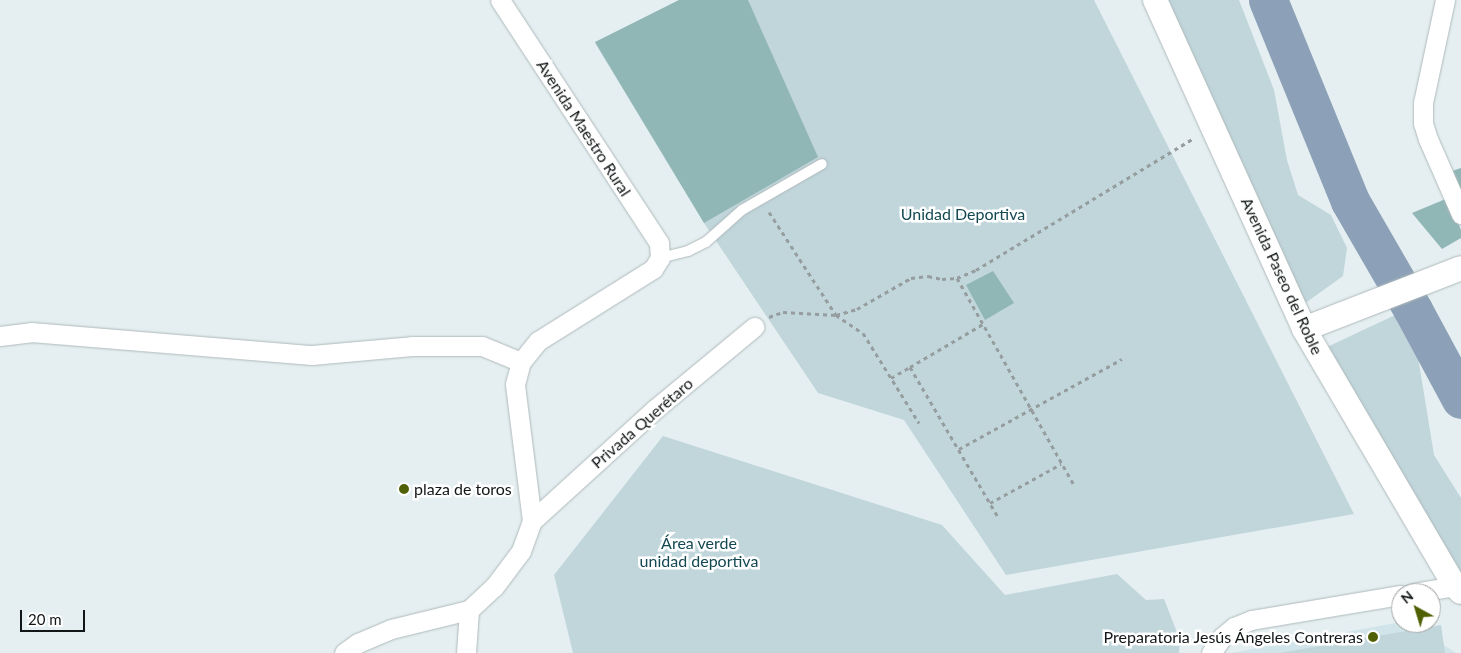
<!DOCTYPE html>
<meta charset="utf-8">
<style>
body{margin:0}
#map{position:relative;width:1461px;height:653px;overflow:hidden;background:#e5eff1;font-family:Lato,sans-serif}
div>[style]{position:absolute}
.built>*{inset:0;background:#d1e4e9}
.green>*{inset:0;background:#c0d6db}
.river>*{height:39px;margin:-19.5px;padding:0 19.5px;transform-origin:19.5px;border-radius:19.5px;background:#8ca1b7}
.building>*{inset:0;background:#91b6b6}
.path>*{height:3px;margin-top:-1.5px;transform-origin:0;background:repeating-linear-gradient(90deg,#969d9f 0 4px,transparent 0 8px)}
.roads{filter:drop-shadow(0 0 1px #afb9bb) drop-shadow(0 0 1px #afb9bb)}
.service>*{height:10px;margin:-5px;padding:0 5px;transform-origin:5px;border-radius:5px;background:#fff}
.minor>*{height:19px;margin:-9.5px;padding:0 9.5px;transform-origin:9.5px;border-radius:9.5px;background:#fff}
.tertiary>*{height:24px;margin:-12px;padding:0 12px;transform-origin:12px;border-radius:12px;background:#fff}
.dots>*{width:14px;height:14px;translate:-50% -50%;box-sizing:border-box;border:2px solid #fff;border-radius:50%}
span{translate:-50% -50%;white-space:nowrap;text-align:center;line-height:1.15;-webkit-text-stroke:5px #fff;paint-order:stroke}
.street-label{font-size:16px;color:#121617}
.park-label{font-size:16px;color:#134852}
.poi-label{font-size:16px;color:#121617}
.left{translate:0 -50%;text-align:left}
.right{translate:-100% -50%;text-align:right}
.north{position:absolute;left:1391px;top:583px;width:50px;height:50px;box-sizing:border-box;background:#fff;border:1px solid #a0a2a2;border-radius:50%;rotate:321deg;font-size:14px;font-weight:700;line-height:20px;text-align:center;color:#121617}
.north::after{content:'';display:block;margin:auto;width:18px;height:22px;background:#506105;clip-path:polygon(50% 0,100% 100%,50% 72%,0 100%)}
.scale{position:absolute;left:20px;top:610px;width:65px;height:22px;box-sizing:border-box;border:2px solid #121617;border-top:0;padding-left:6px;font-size:15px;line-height:18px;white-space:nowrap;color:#121617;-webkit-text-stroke:4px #fff;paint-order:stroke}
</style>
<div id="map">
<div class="built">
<i style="clip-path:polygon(1401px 622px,1410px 623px,1456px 653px,1231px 653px)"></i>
</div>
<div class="green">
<i style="clip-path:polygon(679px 0,1094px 0,1354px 514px,1006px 575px,904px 420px,818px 393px,704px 223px,595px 43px)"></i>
<i style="clip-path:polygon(1155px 0,1239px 0,1274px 90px,1287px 160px,1298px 195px,1331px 215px,1347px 248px,1343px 276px,1304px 304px)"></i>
<i style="clip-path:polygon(1410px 308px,1434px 455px,1461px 498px,1461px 606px,1447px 595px,1325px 348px)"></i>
<i style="clip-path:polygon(663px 436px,942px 525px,1005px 595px,1117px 574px,1146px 600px,1164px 599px,1180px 640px,1179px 653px,573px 653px,554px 575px)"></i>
<i style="clip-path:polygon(1441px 625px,1445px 653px,1279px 653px)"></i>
</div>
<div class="river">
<i style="left:1268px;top:0;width:217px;rotate:67.8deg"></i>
<i style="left:1350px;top:201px;width:126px;rotate:60deg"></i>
<i style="left:1413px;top:310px;width:101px;rotate:61.7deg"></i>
</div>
<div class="building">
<i style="clip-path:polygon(679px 0,748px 0,818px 157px,704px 223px,595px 42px)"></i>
<i style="clip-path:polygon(1461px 168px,1461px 193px,1452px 171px)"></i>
<i style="clip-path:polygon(1448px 198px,1461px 230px,1461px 238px,1442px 249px,1412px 213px)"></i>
<i style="clip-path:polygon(993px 271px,1014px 303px,985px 320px,966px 285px)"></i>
</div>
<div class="path">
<i style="left:769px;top:212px;width:123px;rotate:57deg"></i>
<i style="left:836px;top:315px;width:32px;rotate:34deg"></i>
<i style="left:863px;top:333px;width:106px;rotate:58.1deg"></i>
<i style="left:957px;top:278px;width:236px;rotate:60.5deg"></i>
<i style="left:769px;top:317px;width:15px;rotate:-20deg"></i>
<i style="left:783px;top:312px;width:53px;rotate:3.2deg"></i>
<i style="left:836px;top:315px;width:22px;rotate:-16deg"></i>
<i style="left:857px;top:309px;width:62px;rotate:-29.9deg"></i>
<i style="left:911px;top:278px;width:17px;rotate:-7deg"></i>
<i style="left:928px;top:276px;width:14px;rotate:12deg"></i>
<i style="left:942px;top:279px;width:15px;rotate:-4deg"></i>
<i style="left:957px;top:278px;width:21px;rotate:-23deg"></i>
<i style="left:976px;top:270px;width:255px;rotate:-31.2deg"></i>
<i style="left:910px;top:367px;width:85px;rotate:-30.5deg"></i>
<i style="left:891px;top:378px;width:22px;rotate:-30deg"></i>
<i style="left:910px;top:367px;width:176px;rotate:59.6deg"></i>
<i style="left:959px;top:449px;width:186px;rotate:-28.9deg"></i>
<i style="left:990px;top:503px;width:81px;rotate:-28.8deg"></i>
</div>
<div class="roads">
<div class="service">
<i style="left:660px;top:258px;width:29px;rotate:-14deg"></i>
<i style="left:688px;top:251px;width:20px;rotate:-27deg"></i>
<i style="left:706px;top:242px;width:48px;rotate:-41.6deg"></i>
<i style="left:742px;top:210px;width:92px;rotate:-29.9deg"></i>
</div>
<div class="minor">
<i style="left:1445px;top:0;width:105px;rotate:102.1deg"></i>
<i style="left:1423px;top:103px;width:20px;rotate:90deg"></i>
<i style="left:1423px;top:123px;width:17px;rotate:73deg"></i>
<i style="left:1428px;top:139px;width:82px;rotate:66.3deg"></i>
<i style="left:0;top:336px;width:31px;rotate:-7deg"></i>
<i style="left:31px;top:332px;width:282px;rotate:4.7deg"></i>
<i style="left:312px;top:355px;width:100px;rotate:-5.1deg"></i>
<i style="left:412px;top:346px;width:70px"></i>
<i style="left:482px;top:346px;width:42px;rotate:22.3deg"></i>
<i style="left:532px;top:521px;width:166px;rotate:-42.3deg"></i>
<i style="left:655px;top:409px;width:129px;rotate:-39.6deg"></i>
<i style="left:1413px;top:593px;width:43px;rotate:-9.5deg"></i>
<i style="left:469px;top:610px;width:34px;rotate:-43deg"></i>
<i style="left:494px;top:587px;width:45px;rotate:-53.1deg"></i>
<i style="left:521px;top:551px;width:32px;rotate:-70deg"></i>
<i style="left:532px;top:521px;width:138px;rotate:-97.1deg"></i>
<i style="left:515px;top:384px;width:23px;rotate:-75deg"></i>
<i style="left:521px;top:362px;width:27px;rotate:-51deg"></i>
<i style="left:538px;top:341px;width:136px;rotate:-32.1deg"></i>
<i style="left:653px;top:269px;width:13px;rotate:-58deg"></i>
<i style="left:660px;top:258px;width:15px;rotate:-94deg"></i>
<i style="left:659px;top:243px;width:290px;rotate:-123.2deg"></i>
<i style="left:344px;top:653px;width:17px;rotate:-36deg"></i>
<i style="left:358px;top:643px;width:36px;rotate:-23deg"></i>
<i style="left:391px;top:629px;width:80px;rotate:-13.7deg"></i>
<i style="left:466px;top:653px;width:43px;rotate:-86deg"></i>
<i style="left:1211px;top:653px;width:19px;rotate:-55deg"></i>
<i style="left:1222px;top:637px;width:16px;rotate:-40deg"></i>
<i style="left:1234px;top:627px;width:18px;rotate:-22deg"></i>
<i style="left:1251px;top:620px;width:152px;rotate:-9.5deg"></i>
</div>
<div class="tertiary">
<i style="left:1155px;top:0;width:361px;rotate:65.6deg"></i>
<i style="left:1304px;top:329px;width:298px;rotate:59.6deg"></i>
<i style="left:1455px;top:586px;width:8px;rotate:45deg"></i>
<i style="left:1304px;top:329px;width:168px;rotate:-21.2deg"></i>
</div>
</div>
<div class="dots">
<i style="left:404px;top:489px;background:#506105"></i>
<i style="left:1373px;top:637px;background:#506105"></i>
</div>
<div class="street-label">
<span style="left:584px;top:128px;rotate:57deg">Avenida Maestro Rural</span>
<span style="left:1282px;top:276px;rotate:65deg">Avenida Paseo del Roble</span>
<span style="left:642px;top:423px;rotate:-41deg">Privada Querétaro</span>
</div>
<div class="park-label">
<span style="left:963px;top:214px">Unidad Deportiva</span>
<span style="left:699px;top:552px">Área verde<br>unidad deportiva</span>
</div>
<div class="poi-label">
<span class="left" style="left:414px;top:489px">plaza de toros</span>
<span class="right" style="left:1363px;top:637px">Preparatoria Jesús Ángeles Contreras</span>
</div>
<div class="north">N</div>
<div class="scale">20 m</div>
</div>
